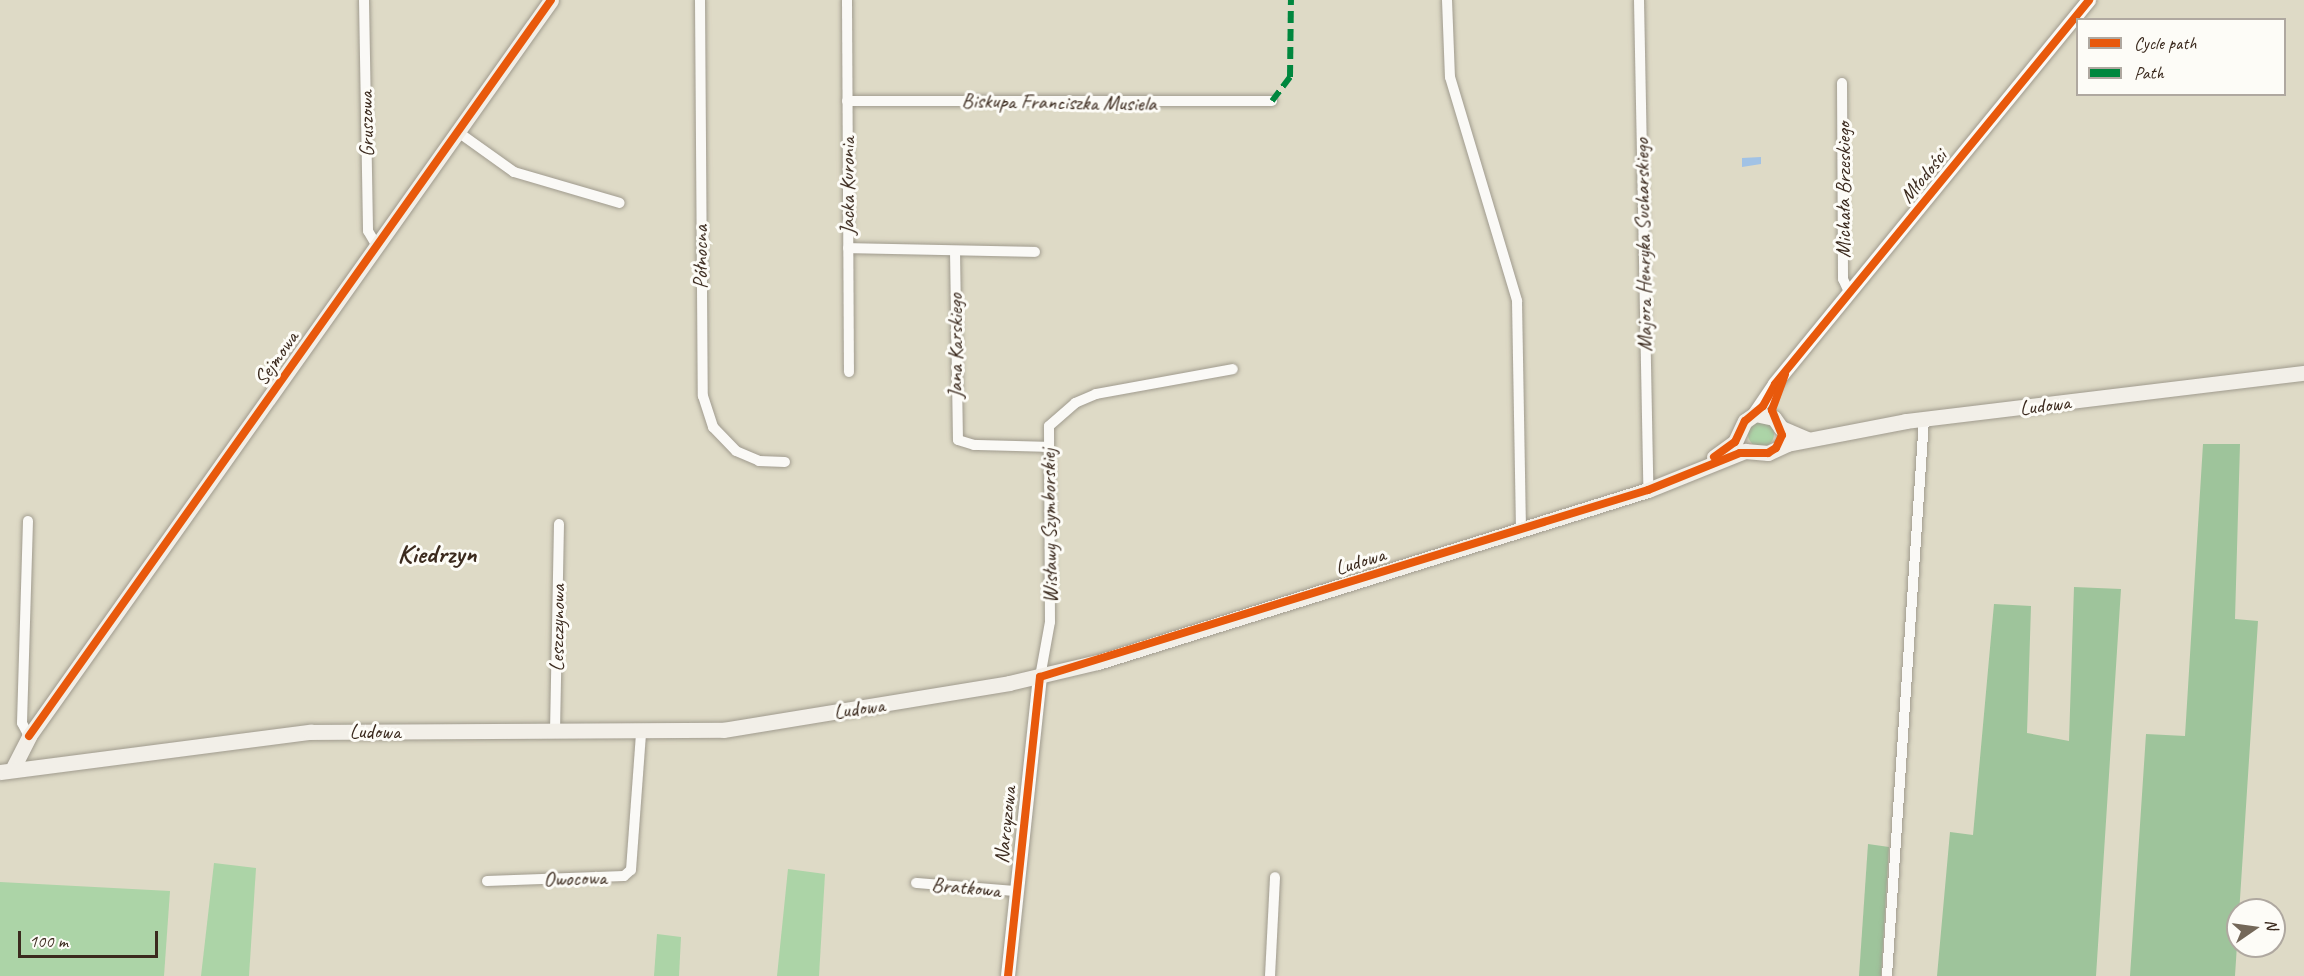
<!DOCTYPE html>
<meta charset="utf-8">
<style>
body{margin:0}
#map{position:relative;width:2304px;height:976px;overflow:hidden;background:#dedac6;font-family:Caveat,sans-serif}
div>[style]{position:absolute}
.green>*{inset:0;background:#acd4a7}
.round{border-radius:50%}
.forest>*{inset:0;background:#9ec49b}
.water>*{inset:0;background:#a1c2e5}
.roads{filter:drop-shadow(0 0 2px #a09b8e) drop-shadow(0 0 2px #a09b8e)}
.minor>*{height:10px;margin:-5px;padding:0 5px;transform-origin:5px;border-radius:5px;background:#faf9f6}
.tertiary>*{height:14px;margin:-7px;padding:0 7px;transform-origin:7px;border-radius:7px;background:#faf9f6}
.secondary>*{height:15px;margin:-7.5px;padding:0 7.5px;transform-origin:7.5px;border-radius:7.5px;background:#f2efe8}
.quiet>*{height:6px;margin-top:-3px;transform-origin:0;background:repeating-linear-gradient(90deg,#00873e 0 12px,transparent 0 18px)}
.cycleway>*{height:8px;margin:-4px;padding:0 4px;transform-origin:4px;border-radius:4px;background:#e8590c}
span{translate:-50% -50%;white-space:nowrap;text-align:center;line-height:1.15;-webkit-text-stroke:6px #fdfcf7;paint-order:stroke}
.street-label{font-size:21px;color:#3b2a1e}
.district-label{font-size:27px;color:#3b2a1e;font-weight:700}
.legend{position:absolute;left:2076px;top:18px;width:210px;height:78px;box-sizing:border-box;background:#fdfcf7;border:2px solid #afa8a0;margin:0;padding:8px 10px;list-style:none;font-size:18px;color:#3b2a1e}
.legend li{display:flex;align-items:center;gap:12px;height:30px}
.legend b{width:30px;border:2px solid #afa8a0}
.north{position:absolute;left:2226px;top:898px;width:60px;height:60px;box-sizing:border-box;background:#fdfcf7;border:2px solid #afa8a0;border-radius:50%;rotate:77deg;font-size:16px;font-weight:700;line-height:24px;text-align:center;color:#3b2a1e}
.north::after{content:'';display:block;margin:auto;width:21px;height:27px;background:#746859;clip-path:polygon(50% 0,100% 100%,50% 72%,0 100%)}
.scale{position:absolute;left:18px;top:931px;width:140px;height:27px;box-sizing:border-box;border:3px solid #3b2a1e;border-top:0;padding-left:8px;font-size:18px;line-height:21px;white-space:nowrap;color:#3b2a1e;-webkit-text-stroke:4px #fdfcf7;paint-order:stroke}
</style>
<div id="map">
<div class="green">
<i class="round" style="left:1748px;top:421px;width:26px;height:26px"></i>
<i style="clip-path:polygon(214px 863px,256px 868px,249px 976px,201px 976px)"></i>
<i style="clip-path:polygon(788px 869px,825px 874px,819px 976px,777px 976px)"></i>
<i style="clip-path:polygon(0 882px,170px 891px,164px 976px,0 976px)"></i>
<i style="clip-path:polygon(657px 934px,681px 937px,679px 976px,654px 976px)"></i>
</div>
<div class="forest">
<i style="clip-path:polygon(2203px 444px,2240px 444px,2235px 619px,2258px 621px,2235px 976px,2130px 976px,2146px 734px,2185px 736px)"></i>
<i style="clip-path:polygon(2074px 587px,2121px 589px,2096px 976px,1937px 976px,1950px 832px,1973px 835px,1994px 604px,2031px 606px,2027px 733px,2069px 741px)"></i>
<i style="clip-path:polygon(1868px 844px,1889px 847px,1881px 976px,1859px 976px)"></i>
</div>
<div class="water">
<i style="clip-path:polygon(1761px 157px,1761px 164px,1742px 167px,1742px 158px)"></i>
</div>
<div class="roads">
<div class="minor">
<i style="left:364px;top:0;width:231px;rotate:89deg"></i>
<i style="left:368px;top:231px;width:17px;rotate:59deg"></i>
<i style="left:700px;top:0;width:396px;rotate:89.6deg"></i>
<i style="left:703px;top:396px;width:33px;rotate:72deg"></i>
<i style="left:713px;top:427px;width:33px;rotate:46deg"></i>
<i style="left:736px;top:451px;width:25px;rotate:23deg"></i>
<i style="left:759px;top:461px;width:26px;rotate:2deg"></i>
<i style="left:847px;top:0;width:372px;rotate:89.7deg"></i>
<i style="left:1447px;top:0;width:77px;rotate:87.8deg"></i>
<i style="left:1450px;top:77px;width:234px;rotate:73.3deg"></i>
<i style="left:1517px;top:301px;width:229px;rotate:89deg"></i>
<i style="left:1639px;top:0;width:490px;rotate:88.9deg"></i>
<i style="left:1842px;top:83px;width:196px;rotate:89.7deg"></i>
<i style="left:1843px;top:279px;width:17px;rotate:65deg"></i>
<i style="left:847px;top:101px;width:425px"></i>
<i style="left:458px;top:132px;width:69px;rotate:35.5deg"></i>
<i style="left:514px;top:172px;width:110px;rotate:16.3deg"></i>
<i style="left:848px;top:248px;width:187px;rotate:1.2deg"></i>
<i style="left:955px;top:251px;width:189px;rotate:89.1deg"></i>
<i style="left:958px;top:440px;width:17px;rotate:17deg"></i>
<i style="left:974px;top:445px;width:74px;rotate:1.5deg"></i>
<i style="left:28px;top:521px;width:202px;rotate:91.7deg"></i>
<i style="left:22px;top:723px;width:15px;rotate:62deg"></i>
<i style="left:1040px;top:677px;width:56px;rotate:-79.7deg"></i>
<i style="left:1050px;top:622px;width:196px;rotate:-90.3deg"></i>
<i style="left:1049px;top:426px;width:35px;rotate:-41deg"></i>
<i style="left:1075px;top:403px;width:23px;rotate:-23deg"></i>
<i style="left:1096px;top:394px;width:139px;rotate:-10.3deg"></i>
<i style="left:555px;top:732px;width:208px;rotate:-88.9deg"></i>
<i style="left:487px;top:881px;width:137px;rotate:-2.1deg"></i>
<i style="left:624px;top:876px;width:9px;rotate:-41deg"></i>
<i style="left:631px;top:870px;width:137px;rotate:-85.8deg"></i>
<i style="left:916px;top:883px;width:100px;rotate:4.6deg"></i>
<i style="left:1270px;top:976px;width:99px;rotate:-87.1deg"></i>
<i style="left:1887px;top:976px;width:558px;rotate:-86.2deg"></i>
</div>
<div class="tertiary">
<i style="left:1755px;top:414px;width:36px;rotate:-56deg"></i>
<i style="left:1775px;top:384px;width:496px;rotate:-50.7deg"></i>
<i style="left:1008px;top:976px;width:301px;rotate:-83.9deg"></i>
</div>
<div class="secondary">
<i style="left:1714px;top:457px;width:26px;rotate:-36deg"></i>
<i style="left:1735px;top:442px;width:23px;rotate:-65deg"></i>
<i style="left:1745px;top:421px;width:12px;rotate:-35deg"></i>
<i style="left:1755px;top:414px;width:19px;rotate:12deg"></i>
<i style="left:1774px;top:418px;width:12px;rotate:55deg"></i>
<i style="left:1781px;top:428px;width:28px;rotate:23deg"></i>
<i style="left:12px;top:770px;width:38px;rotate:-63deg"></i>
<i style="left:29px;top:736px;width:902px;rotate:-54.65deg"></i>
<i style="left:0;top:772px;width:313px;rotate:-7.4deg"></i>
<i style="left:310px;top:732px;width:413px;rotate:-0.3deg"></i>
<i style="left:723px;top:730px;width:290px;rotate:-9.3deg"></i>
<i style="left:1009px;top:683px;width:91px;rotate:-13.3deg"></i>
<i style="left:1098px;top:662px;width:576px;rotate:-17.37deg"></i>
<i style="left:1648px;top:490px;width:105px;rotate:-21.9deg"></i>
<i style="left:1745px;top:451px;width:23px;rotate:5deg"></i>
<i style="left:1768px;top:453px;width:21px;rotate:-25deg"></i>
<i style="left:1787px;top:444px;width:121px;rotate:-10.9deg"></i>
<i style="left:1906px;top:421px;width:401px;rotate:-6.9deg"></i>
</div>
</div>
<div class="quiet">
<i style="left:1272px;top:101px;width:30px;rotate:-53deg"></i>
<i style="left:1290px;top:77px;width:77px;rotate:-89.3deg"></i>
</div>
<div class="cycleway">
<i style="left:1714px;top:457px;width:26px;rotate:-36deg"></i>
<i style="left:1735px;top:442px;width:23px;rotate:-65deg"></i>
<i style="left:1745px;top:421px;width:23px;rotate:-40deg"></i>
<i style="left:1763px;top:406px;width:25px;rotate:-61deg"></i>
<i style="left:1775px;top:384px;width:496px;rotate:-50.7deg"></i>
<i style="left:29px;top:736px;width:902px;rotate:-54.65deg"></i>
<i style="left:1008px;top:976px;width:301px;rotate:-83.9deg"></i>
<i style="left:1040px;top:677px;width:636px;rotate:-17.1deg"></i>
<i style="left:1648px;top:490px;width:99px;rotate:-21.9deg"></i>
<i style="left:1740px;top:453px;width:28px"></i>
<i style="left:1768px;top:453px;width:9px;rotate:-32deg"></i>
<i style="left:1776px;top:448px;width:14px;rotate:-65deg"></i>
<i style="left:1782px;top:435px;width:27px;rotate:-112deg"></i>
<i style="left:1772px;top:410px;width:38px;rotate:-70deg"></i>
</div>
<div class="street-label">
<span style="left:1059px;top:102px;rotate:1deg">Biskupa Franciszka Musiela</span>
<span style="left:366px;top:124px;rotate:-91deg">Gruszowa</span>
<span style="left:1923px;top:176px;rotate:-51deg">Młodości</span>
<span style="left:847px;top:186px;rotate:-90deg">Jacka Kuronia</span>
<span style="left:1843px;top:190px;rotate:-90deg">Michała Brzeskiego</span>
<span style="left:1643px;top:245px;rotate:-91deg">Majora Henryka Sucharskiego</span>
<span style="left:700px;top:257px;rotate:-90deg">Północna</span>
<span style="left:955px;top:346px;rotate:-90deg">Jana Karskiego</span>
<span style="left:276px;top:358px;rotate:-55deg">Sejmowa</span>
<span style="left:2045px;top:405px;rotate:-7deg">Ludowa</span>
<span style="left:1049px;top:526px;rotate:-91deg">Wisławy Szymborskiej</span>
<span style="left:1360px;top:561px;rotate:-17deg">Ludowa</span>
<span style="left:557px;top:628px;rotate:-89deg">Leszczynowa</span>
<span style="left:859px;top:708px;rotate:-9deg">Ludowa</span>
<span style="left:375px;top:731px">Ludowa</span>
<span style="left:1005px;top:825px;rotate:-84deg">Narcyzowa</span>
<span style="left:575px;top:878px;rotate:-2deg">Owocowa</span>
<span style="left:966px;top:887px;rotate:5deg">Bratkowa</span>
</div>
<div class="district-label">
<span style="left:437px;top:554px">Kiedrzyn</span>
</div>
<ul class="legend">
<li><b style="height:8px;background:#e8590c"></b>Cycle path</li>
<li><b style="height:8px;background:#00873e"></b>Path</li>
</ul>
<div class="north">N</div>
<div class="scale">100 m</div>
</div>
